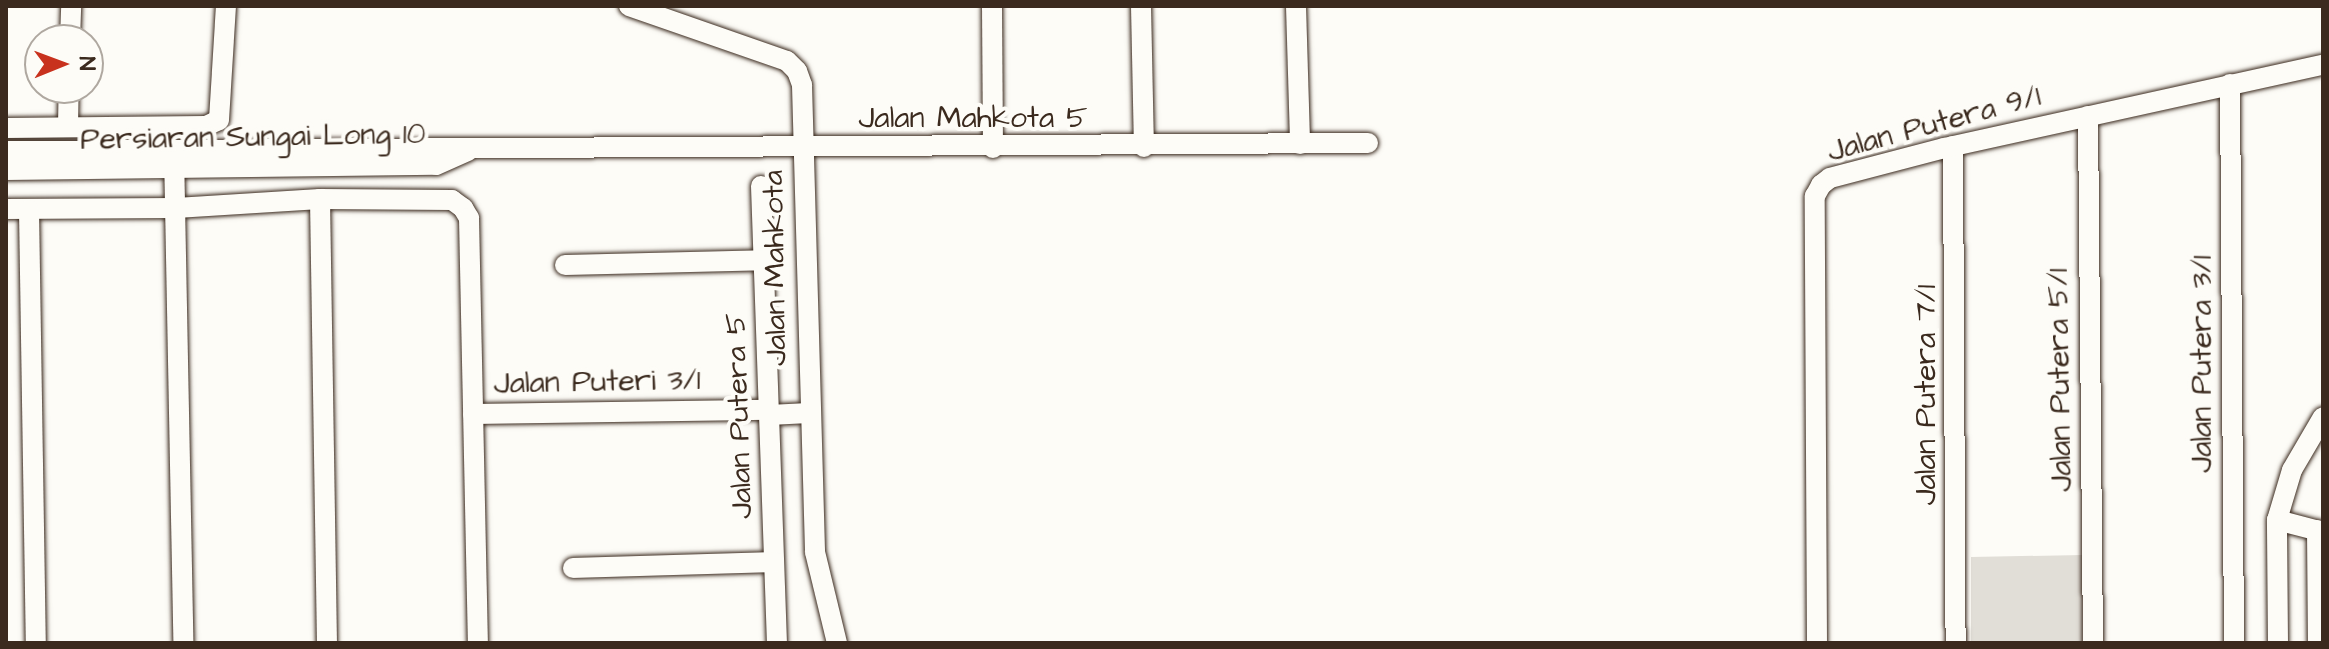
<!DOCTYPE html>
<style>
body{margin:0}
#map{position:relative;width:2329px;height:649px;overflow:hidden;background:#fdfcf7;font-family:"Architects Daughter",sans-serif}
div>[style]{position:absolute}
.green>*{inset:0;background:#e1ded7}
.roads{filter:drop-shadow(0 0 2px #3b2a1e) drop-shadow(0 0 2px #3b2a1e)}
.minor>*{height:20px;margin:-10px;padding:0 10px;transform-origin:10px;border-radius:10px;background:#fdfcf7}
span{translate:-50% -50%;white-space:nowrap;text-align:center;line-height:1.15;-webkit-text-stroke:8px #fdfcf7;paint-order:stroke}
.street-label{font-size:30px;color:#3b2a1e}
.frame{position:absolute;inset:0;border:8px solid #3b2a1e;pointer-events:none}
.north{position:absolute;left:24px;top:24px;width:80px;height:80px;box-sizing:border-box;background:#fdfcf7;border:2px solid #afa8a0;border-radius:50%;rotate:89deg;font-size:22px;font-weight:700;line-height:32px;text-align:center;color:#3b2a1e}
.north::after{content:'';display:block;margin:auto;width:28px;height:36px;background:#c8321e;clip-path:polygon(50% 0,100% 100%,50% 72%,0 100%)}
</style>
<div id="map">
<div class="green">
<i style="clip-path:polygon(2082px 555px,2082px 643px,1971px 643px,1971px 557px)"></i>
</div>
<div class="roads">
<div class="minor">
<i style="left:629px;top:6px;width:167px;rotate:19.2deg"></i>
<i style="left:787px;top:61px;width:14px;rotate:45deg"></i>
<i style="left:797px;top:71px;width:15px;rotate:70deg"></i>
<i style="left:802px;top:85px;width:467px;rotate:88.4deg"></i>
<i style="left:815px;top:552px;width:94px;rotate:76.4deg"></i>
<i style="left:992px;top:6px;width:142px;rotate:89.6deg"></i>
<i style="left:1141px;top:6px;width:141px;rotate:88.8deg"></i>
<i style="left:1296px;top:6px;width:138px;rotate:88.3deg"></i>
<i style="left:70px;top:40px;width:34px;rotate:-88deg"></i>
<i style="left:2230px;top:84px;width:559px;rotate:89.59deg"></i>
<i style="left:2088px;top:116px;width:527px;rotate:89.46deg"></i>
<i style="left:68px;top:127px;width:39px;rotate:-89deg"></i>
<i style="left:6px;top:128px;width:200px;rotate:-0.6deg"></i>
<i style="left:206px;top:126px;width:14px;rotate:-25deg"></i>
<i style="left:219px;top:120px;width:114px;rotate:-86.5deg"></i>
<i style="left:1953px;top:146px;width:497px;rotate:89.7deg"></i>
<i style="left:6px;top:151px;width:1362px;rotate:-0.34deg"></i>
<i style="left:174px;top:152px;width:491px;rotate:88.9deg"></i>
<i style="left:6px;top:170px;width:430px;rotate:-0.7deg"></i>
<i style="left:436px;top:165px;width:35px;rotate:-24deg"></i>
<i style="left:761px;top:186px;width:457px;rotate:88deg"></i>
<i style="left:320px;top:199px;width:444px;rotate:89.1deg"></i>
<i style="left:6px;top:209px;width:170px;rotate:-0.3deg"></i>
<i style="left:176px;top:208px;width:144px;rotate:-3.6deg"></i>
<i style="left:320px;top:199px;width:132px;rotate:0.4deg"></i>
<i style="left:452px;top:200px;width:14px;rotate:36deg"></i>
<i style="left:463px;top:208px;width:12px;rotate:59deg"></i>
<i style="left:469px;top:218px;width:425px;rotate:88.8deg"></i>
<i style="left:29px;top:210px;width:433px;rotate:89.1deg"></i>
<i style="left:565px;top:265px;width:199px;rotate:-1.4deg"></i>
<i style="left:473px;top:414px;width:296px;rotate:-0.8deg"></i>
<i style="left:769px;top:415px;width:40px;rotate:-2.9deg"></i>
<i style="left:2277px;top:520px;width:48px;rotate:14.6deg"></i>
<i style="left:2317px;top:530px;width:113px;rotate:89.5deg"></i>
<i style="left:573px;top:568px;width:201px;rotate:-1.7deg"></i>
<i style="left:1817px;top:643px;width:447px;rotate:-90.3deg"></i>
<i style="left:1815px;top:196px;width:13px;rotate:-61deg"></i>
<i style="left:1821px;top:185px;width:11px;rotate:-38deg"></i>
<i style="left:1830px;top:178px;width:118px;rotate:-14.7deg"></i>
<i style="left:1944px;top:148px;width:388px;rotate:-12.4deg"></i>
<i style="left:2278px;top:643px;width:123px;rotate:-90.5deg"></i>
<i style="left:2277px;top:520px;width:52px;rotate:-73.3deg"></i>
<i style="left:2292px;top:470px;width:61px;rotate:-59.7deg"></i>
</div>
</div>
<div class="street-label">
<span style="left:973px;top:118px">Jalan Mahkota 5</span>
<span style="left:1934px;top:124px;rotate:-15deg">Jalan Putera 9/1</span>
<span style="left:253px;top:137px;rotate:-1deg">Persiaran Sungai Long 10</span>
<span style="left:775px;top:268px;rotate:-91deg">Jalan Mahkota</span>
<span style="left:2202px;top:364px;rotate:-90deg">Jalan Putera 3/1</span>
<span style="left:2060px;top:380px;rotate:-91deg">Jalan Putera 5/1</span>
<span style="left:597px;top:382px;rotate:-1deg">Jalan Puteri 3/1</span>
<span style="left:1926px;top:395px;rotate:-90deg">Jalan Putera 7/1</span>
<span style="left:739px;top:416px;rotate:-92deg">Jalan Putera 5</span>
</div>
<div class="frame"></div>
<div class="north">N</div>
</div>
